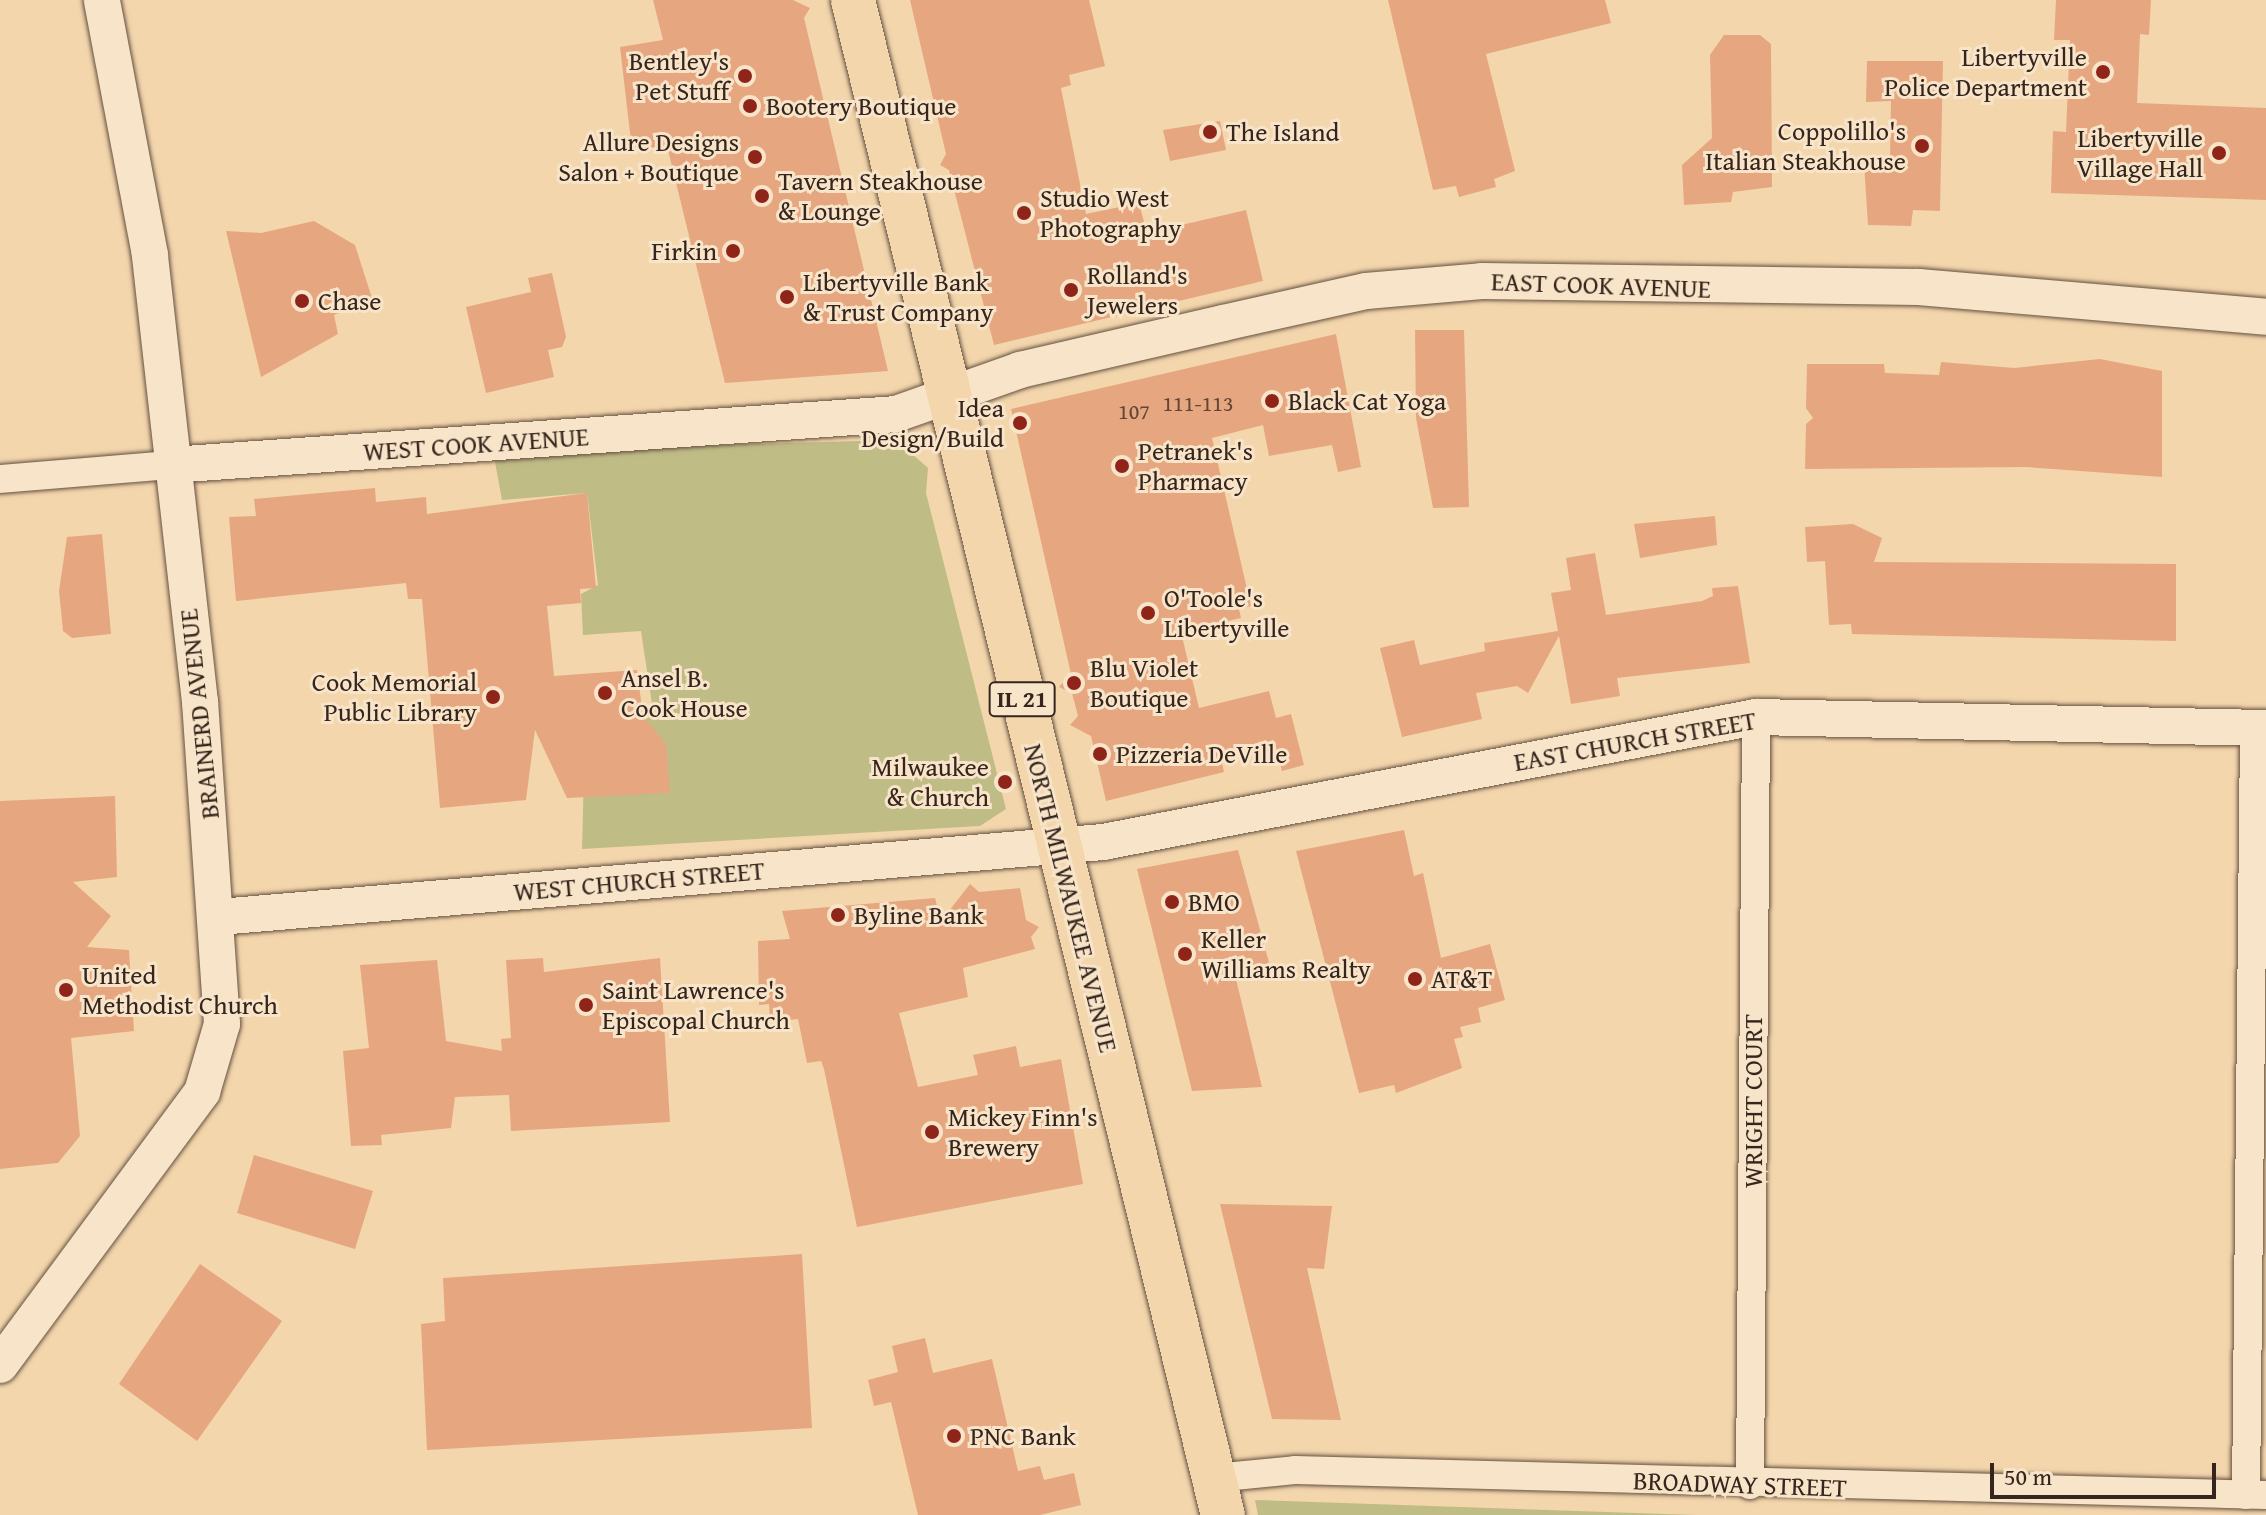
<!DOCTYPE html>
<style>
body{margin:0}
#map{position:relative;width:2266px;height:1515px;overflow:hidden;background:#f3d6ac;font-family:"Gentium Book Plus",serif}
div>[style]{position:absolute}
.green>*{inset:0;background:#c0bc86}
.building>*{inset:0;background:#e6a780}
.roads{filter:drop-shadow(0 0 2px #655141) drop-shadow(0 0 2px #655141)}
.minor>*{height:28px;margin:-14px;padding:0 14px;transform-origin:14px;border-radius:14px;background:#f7e4c9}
.tertiary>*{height:36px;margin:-18px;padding:0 18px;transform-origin:18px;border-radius:18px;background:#f7e4c9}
.primary>*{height:44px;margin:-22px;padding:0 22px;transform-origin:22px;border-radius:22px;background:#f3d6ac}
.dots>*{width:22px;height:22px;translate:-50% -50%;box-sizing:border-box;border:4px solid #f7e4c9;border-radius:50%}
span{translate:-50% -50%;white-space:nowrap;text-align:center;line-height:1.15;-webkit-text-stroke:6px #f7e4c9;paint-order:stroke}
.number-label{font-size:22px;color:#624636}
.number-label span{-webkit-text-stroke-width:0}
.shield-label span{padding:2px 6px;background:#f7e4c9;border:2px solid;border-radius:6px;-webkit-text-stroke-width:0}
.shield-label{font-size:24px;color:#36251d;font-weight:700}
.poi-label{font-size:26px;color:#36251d}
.right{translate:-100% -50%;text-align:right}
.left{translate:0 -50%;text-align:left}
.street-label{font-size:26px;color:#36251d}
.scale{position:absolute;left:1990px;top:1463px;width:226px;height:36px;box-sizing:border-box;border:4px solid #36251d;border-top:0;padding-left:10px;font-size:24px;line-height:28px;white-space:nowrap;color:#36251d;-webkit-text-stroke:6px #f7e4c9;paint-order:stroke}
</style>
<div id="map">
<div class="green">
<i style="clip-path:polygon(896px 440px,928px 468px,926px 493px,1006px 809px,980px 826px,582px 849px,584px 772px,652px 704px,641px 631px,583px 635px,581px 594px,598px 585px,587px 493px,502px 500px,493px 451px)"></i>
<i style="clip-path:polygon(1255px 1500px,1696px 1515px,1258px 1515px)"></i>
</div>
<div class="building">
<i style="clip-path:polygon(653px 0,793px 0,810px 8px,804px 18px,888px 371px,725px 383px,667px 146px,632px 150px,620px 47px,663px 40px)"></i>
<i style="clip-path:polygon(910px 0,1089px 0,1105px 66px,1069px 75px,1071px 85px,1061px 88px,1086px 214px,1139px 203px,1147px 233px,1246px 210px,1263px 281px,994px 345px,949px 170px,940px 165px,946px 154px)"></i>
<i style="clip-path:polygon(1388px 0,1605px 0,1611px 23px,1486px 54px,1515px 171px,1494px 179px,1496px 187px,1459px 197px,1456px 186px,1433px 190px)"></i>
<i style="clip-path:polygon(2056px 0,2151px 0,2149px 35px,2140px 34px,2137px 103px,2266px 108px,2266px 200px,2051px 193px,2053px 131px,2066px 132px,2070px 40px,2054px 40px)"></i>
<i style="clip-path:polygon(1724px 35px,1760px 35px,1771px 44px,1772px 187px,1733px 192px,1731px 202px,1684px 205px,1682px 165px,1712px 138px,1710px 55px)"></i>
<i style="clip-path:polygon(1867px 61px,1943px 61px,1940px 211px,1913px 210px,1911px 226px,1868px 225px,1864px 163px,1890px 163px,1891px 101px,1866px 102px)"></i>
<i style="clip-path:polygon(1220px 121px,1226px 150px,1170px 161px,1163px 130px)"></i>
<i style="clip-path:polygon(314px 221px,355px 245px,372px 298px,334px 315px,338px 334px,261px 377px,226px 231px,261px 233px)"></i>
<i style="clip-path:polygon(552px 273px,566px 337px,562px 347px,548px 350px,554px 377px,486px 393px,466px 307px,531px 292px,528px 278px)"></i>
<i style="clip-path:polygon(1415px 330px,1464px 330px,1469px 507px,1433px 508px,1416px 418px)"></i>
<i style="clip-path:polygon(1336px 334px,1361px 467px,1338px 472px,1332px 445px,1269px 456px,1263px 425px,1212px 438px,1251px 606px,1239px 609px,1241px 618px,1181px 632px,1199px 708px,1269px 691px,1276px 718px,1291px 714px,1304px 765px,1282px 771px,1275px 743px,1221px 759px,1224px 772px,1106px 801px,1091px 736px,1070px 725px,1078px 716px,1072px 693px,1059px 687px,1071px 674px,1011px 409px)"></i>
<i style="clip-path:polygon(2100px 359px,2162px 371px,2162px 477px,2026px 467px,1805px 469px,1806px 424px,1813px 418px,1806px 408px,1807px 364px,1884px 364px,1885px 373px,1939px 375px,1941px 362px,2014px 368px)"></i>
<i style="clip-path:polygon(375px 488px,376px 502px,426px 497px,427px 514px,587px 493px,596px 588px,580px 589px,581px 603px,547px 606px,554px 676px,637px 670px,643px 716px,666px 744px,670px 793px,567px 798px,535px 730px,526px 800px,440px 808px,422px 599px,408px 599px,406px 583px,236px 601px,229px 517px,256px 516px,254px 499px)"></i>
<i style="clip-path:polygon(1715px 516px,1717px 545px,1640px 558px,1634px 524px)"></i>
<i style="clip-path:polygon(1853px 524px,1882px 538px,1874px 562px,2176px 564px,2176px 641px,1852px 634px,1851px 624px,1829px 625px,1825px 561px,1807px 562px,1805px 527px)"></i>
<i style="clip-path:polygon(102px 534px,111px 634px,72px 638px,63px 631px,59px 591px,67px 537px)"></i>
<i style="clip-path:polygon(1595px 553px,1606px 615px,1702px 601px,1713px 596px,1712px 588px,1738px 586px,1750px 663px,1617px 678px,1620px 696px,1571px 704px,1559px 636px,1528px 693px,1517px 686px,1476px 693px,1482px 719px,1402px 737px,1380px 648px,1414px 640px,1420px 665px,1485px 651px,1484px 643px,1558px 631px,1551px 593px,1571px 590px,1566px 558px)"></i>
<i style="clip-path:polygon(115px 796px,117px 877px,73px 882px,111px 916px,87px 947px,129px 950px,134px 1031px,71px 1038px,80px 1136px,58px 1163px,0 1169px,0 801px)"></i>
<i style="clip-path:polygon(1404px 830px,1414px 876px,1423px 873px,1441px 958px,1490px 944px,1505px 1000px,1478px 1008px,1481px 1022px,1460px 1027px,1463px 1037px,1454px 1039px,1462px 1068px,1396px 1093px,1394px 1085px,1359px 1093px,1296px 851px)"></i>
<i style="clip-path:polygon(1238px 850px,1270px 966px,1235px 975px,1262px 1087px,1192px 1091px,1137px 869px)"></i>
<i style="clip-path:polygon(970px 884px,979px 892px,1020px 888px,1026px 920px,1039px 927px,1031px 937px,1035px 949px,963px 968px,968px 997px,899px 1013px,918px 1087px,978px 1075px,973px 1055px,1016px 1046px,1020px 1067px,1061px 1059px,1083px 1184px,857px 1227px,824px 1069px,821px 1061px,807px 1063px,798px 1019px,770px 1022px,769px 1004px,759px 1005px,758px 941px,790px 939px,782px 911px,935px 898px,941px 921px)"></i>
<i style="clip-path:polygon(543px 958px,544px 972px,660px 958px,670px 1122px,511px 1131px,509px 1095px,455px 1097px,451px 1128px,381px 1135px,382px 1145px,351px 1146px,343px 1051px,369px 1048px,360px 965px,437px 960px,446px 1041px,502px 1051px,501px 1039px,511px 1038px,506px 960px)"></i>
<i style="clip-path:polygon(254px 1155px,373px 1191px,355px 1249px,237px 1213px)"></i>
<i style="clip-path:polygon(1220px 1204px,1332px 1206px,1324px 1269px,1307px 1268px,1341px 1420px,1272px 1419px)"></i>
<i style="clip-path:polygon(802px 1254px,812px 1428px,427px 1450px,421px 1324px,445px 1321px,443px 1278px)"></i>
<i style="clip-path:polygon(200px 1264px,282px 1321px,197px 1441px,119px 1384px)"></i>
<i style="clip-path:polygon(925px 1338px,933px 1373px,992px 1359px,1018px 1471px,1040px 1466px,1044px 1480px,1074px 1473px,1081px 1505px,1040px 1515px,918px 1515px,891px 1402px,874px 1406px,868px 1380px,898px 1372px,892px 1346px)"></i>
</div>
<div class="roads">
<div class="minor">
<i style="left:0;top:479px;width:172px;rotate:-4.7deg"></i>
<i style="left:1214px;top:1478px;width:81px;rotate:-5.6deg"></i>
<i style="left:1295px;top:1470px;width:971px;rotate:1.47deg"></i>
<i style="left:1750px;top:1485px;width:768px;rotate:-89.55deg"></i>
<i style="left:2246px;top:1495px;width:768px;rotate:-89.4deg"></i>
</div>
<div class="tertiary">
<i style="left:171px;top:465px;width:727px;rotate:-4.02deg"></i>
<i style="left:896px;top:414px;width:132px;rotate:-19.5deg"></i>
<i style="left:1020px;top:370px;width:208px;rotate:-13deg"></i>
<i style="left:1223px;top:323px;width:147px;rotate:-12.6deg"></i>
<i style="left:1366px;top:291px;width:116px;rotate:-4.9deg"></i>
<i style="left:1482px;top:281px;width:437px;rotate:0.8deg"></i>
<i style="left:1919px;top:287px;width:348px;rotate:4.9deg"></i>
<i style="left:219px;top:917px;width:887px;rotate:-4.85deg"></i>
<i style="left:1103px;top:842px;width:665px;rotate:-10.84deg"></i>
<i style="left:1756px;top:717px;width:510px;rotate:1.24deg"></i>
<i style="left:0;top:1365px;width:340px;rotate:-53.5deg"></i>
<i style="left:202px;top:1092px;width:71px;rotate:-73.6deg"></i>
<i style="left:222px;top:1024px;width:323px;rotate:-93.9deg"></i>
<i style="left:200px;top:702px;width:450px;rotate:-96.4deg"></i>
<i style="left:150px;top:255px;width:259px;rotate:-100.7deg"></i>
</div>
<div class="primary">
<i style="left:853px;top:0;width:1560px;rotate:76.28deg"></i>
</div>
</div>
<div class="dots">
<i style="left:2103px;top:72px;background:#8f2418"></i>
<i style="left:745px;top:76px;background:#8f2418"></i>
<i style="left:750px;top:106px;background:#8f2418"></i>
<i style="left:1210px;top:132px;background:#8f2418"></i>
<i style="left:1922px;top:146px;background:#8f2418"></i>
<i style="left:2219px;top:153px;background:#8f2418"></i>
<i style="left:755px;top:157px;background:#8f2418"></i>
<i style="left:762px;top:196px;background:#8f2418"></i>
<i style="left:1024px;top:213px;background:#8f2418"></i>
<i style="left:733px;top:251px;background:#8f2418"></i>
<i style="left:1071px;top:290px;background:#8f2418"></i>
<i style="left:787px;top:297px;background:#8f2418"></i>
<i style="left:302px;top:301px;background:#8f2418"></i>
<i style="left:1272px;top:401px;background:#8f2418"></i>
<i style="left:1020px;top:423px;background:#8f2418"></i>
<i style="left:1122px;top:466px;background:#8f2418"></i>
<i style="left:1148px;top:613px;background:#8f2418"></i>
<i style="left:1074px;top:683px;background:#8f2418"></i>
<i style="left:605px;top:693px;background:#8f2418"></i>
<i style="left:493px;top:697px;background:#8f2418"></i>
<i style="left:1100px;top:754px;background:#8f2418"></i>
<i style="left:1005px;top:782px;background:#8f2418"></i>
<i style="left:1172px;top:902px;background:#8f2418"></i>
<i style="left:838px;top:915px;background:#8f2418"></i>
<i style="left:1185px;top:954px;background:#8f2418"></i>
<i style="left:1415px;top:979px;background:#8f2418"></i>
<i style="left:66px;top:990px;background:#8f2418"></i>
<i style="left:586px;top:1005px;background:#8f2418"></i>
<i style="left:932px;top:1132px;background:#8f2418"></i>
<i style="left:954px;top:1436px;background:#8f2418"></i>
</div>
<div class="number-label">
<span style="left:1198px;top:404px">111-113</span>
<span style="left:1134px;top:412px">107</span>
</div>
<div class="shield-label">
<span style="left:1022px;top:699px">IL 21</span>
</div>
<div class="poi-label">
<span class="right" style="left:2087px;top:72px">Libertyville<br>Police Department</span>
<span class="right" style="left:729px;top:76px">Bentley's<br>Pet Stuff</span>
<span class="left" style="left:766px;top:106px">Bootery Boutique</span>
<span class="right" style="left:1906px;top:146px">Coppolillo's<br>Italian Steakhouse</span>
<span class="left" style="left:1226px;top:132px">The Island</span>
<span class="right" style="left:2203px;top:153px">Libertyville<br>Village Hall</span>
<span class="right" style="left:739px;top:157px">Allure Designs<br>Salon + Boutique</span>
<span class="left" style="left:778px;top:196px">Tavern Steakhouse<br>&amp; Lounge</span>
<span class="left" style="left:1040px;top:213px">Studio West<br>Photography</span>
<span class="right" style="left:717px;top:251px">Firkin</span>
<span class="left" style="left:1087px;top:290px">Rolland's<br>Jewelers</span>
<span class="left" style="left:803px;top:297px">Libertyville Bank<br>&amp; Trust Company</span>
<span class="left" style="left:318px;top:301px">Chase</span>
<span class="left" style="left:1288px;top:401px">Black Cat Yoga</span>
<span class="right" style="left:1004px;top:423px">Idea<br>Design/Build</span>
<span class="left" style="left:1138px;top:466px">Petranek's<br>Pharmacy</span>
<span class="left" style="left:1164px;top:613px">O'Toole's<br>Libertyville</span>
<span class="left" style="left:1090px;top:683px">Blu Violet<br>Boutique</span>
<span class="left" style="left:621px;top:693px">Ansel B.<br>Cook House</span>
<span class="right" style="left:477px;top:697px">Cook Memorial<br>Public Library</span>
<span class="left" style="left:1116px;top:754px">Pizzeria DeVille</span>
<span class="right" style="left:989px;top:782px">Milwaukee<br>&amp; Church</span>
<span class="left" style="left:1188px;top:902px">BMO</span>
<span class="left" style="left:854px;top:915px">Byline Bank</span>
<span class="left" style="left:1201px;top:954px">Keller<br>Williams Realty</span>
<span class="left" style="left:82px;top:990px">United<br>Methodist Church</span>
<span class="left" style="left:1431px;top:979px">AT&amp;T</span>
<span class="left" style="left:602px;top:1005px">Saint Lawrence's<br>Episcopal Church</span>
<span class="left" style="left:948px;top:1132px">Mickey Finn's<br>Brewery</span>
<span class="left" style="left:970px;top:1436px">PNC Bank</span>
</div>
<div class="street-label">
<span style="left:1601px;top:285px;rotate:2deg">EAST COOK AVENUE</span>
<span style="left:476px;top:444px;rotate:-4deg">WEST COOK AVENUE</span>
<span style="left:199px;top:714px;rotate:-96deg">BRAINERD AVENUE</span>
<span style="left:1635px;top:741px;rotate:-10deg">EAST CHURCH STREET</span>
<span style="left:639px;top:881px;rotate:-5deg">WEST CHURCH STREET</span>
<span style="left:1071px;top:898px;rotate:76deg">NORTH MILWAUKEE AVENUE</span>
<span style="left:1753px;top:1101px;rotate:-90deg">WRIGHT COURT</span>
<span style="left:1740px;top:1484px;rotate:2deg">BROADWAY STREET</span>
</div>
<div class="scale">50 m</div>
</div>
